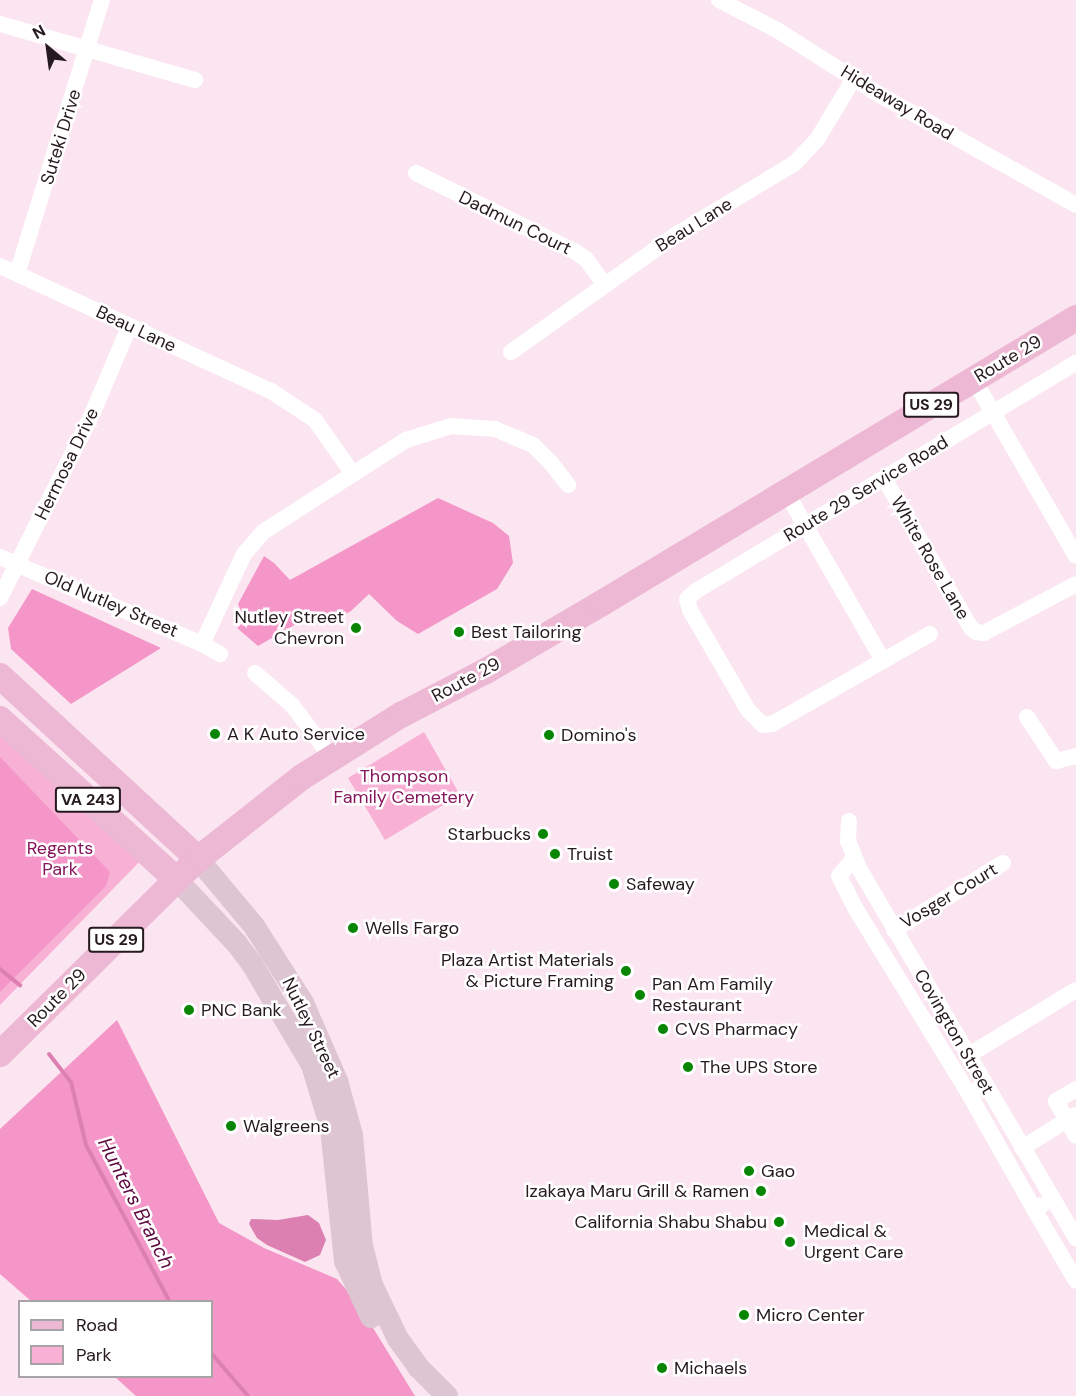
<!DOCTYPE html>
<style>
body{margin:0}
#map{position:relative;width:1076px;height:1396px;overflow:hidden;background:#fbe5f0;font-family:"DM Sans",sans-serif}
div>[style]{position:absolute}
.green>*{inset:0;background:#f8b0d5}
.forest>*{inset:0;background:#f496c8}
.water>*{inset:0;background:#dc80b1}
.stream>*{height:4px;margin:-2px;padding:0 2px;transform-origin:2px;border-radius:2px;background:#dc80b1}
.minor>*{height:16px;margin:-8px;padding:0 8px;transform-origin:8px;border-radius:8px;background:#fff}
.secondary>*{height:22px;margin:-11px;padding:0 11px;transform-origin:11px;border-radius:11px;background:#dec5d2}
.primary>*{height:26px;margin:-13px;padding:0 13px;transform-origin:13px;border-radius:13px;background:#edb8d4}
.dots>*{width:16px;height:16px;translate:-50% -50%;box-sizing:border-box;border:3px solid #fff;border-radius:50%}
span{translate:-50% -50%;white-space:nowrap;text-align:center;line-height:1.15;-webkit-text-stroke:5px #fff;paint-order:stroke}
.shield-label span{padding:2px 4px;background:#fff;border:2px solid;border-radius:4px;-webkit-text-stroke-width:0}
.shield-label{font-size:16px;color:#261920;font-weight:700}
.street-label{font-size:18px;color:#261920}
.poi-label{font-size:18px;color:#261920}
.right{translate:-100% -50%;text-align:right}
.left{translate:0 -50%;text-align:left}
.park-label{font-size:18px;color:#84165c}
.water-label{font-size:20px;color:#5d083f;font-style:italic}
.legend{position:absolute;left:18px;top:1300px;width:195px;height:78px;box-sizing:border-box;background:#fff;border:2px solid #a8a3a6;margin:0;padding:8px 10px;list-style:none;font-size:18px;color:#261920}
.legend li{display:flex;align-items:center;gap:12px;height:30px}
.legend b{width:30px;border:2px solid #a8a3a6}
.north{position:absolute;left:18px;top:18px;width:60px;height:60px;-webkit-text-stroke:4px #fff;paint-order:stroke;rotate:331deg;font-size:16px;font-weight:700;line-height:24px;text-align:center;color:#261920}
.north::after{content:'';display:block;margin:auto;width:21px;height:27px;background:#261920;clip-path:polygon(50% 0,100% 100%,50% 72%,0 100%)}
</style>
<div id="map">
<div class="green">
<i style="clip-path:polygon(0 731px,146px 855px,0 1005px)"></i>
<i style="clip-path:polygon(424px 732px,460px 795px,385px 840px,348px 778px)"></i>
</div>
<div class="forest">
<i style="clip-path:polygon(438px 498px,493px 523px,509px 536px,513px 563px,497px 589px,418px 634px,397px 621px,369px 594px,351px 611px,328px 623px,317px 612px,258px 646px,237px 628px,245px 621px,238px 604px,264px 556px,274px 563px,290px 580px)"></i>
<i style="clip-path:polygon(32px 589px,161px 648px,71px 704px,11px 649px,8px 628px)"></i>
<i style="clip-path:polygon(0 757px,110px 872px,106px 886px,0 992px)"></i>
<i style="clip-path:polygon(117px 1020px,219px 1223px,264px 1248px,337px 1279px,357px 1302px,415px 1396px,136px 1396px,115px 1377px,212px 1376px,212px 1302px,31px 1301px,0 1274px,0 1129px)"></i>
</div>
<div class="water">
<i style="clip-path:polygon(308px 1215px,319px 1223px,326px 1240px,320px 1255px,305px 1262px,267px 1245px,257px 1238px,249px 1224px,251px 1219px,278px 1220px)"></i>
</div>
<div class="stream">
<i style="left:0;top:969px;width:26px;rotate:39deg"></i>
<i style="left:49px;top:1054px;width:36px;rotate:52deg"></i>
<i style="left:71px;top:1082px;width:65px;rotate:76.6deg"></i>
<i style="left:86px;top:1145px;width:178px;rotate:61.9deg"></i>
<i style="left:212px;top:1354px;width:55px;rotate:49.4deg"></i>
</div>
<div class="minor">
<i style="left:719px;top:0;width:65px;rotate:27.3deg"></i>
<i style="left:777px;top:30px;width:114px;rotate:32.4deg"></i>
<i style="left:873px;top:91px;width:233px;rotate:29.3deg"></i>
<i style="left:0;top:24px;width:203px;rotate:16deg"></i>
<i style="left:416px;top:173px;width:176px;rotate:26.3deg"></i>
<i style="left:574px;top:251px;width:14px;rotate:34deg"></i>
<i style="left:586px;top:259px;width:31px;rotate:54deg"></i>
<i style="left:0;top:266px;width:298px;rotate:24.8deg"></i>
<i style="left:271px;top:391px;width:53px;rotate:33.4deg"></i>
<i style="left:315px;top:420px;width:66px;rotate:54.9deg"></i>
<i style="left:17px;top:274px;width:287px;rotate:-72.8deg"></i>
<i style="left:511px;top:352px;width:204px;rotate:-35.4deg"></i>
<i style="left:677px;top:234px;width:138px;rotate:-31deg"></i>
<i style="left:795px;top:163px;width:34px;rotate:-47deg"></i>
<i style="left:818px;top:138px;width:70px;rotate:-59deg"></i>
<i style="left:974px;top:380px;width:203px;rotate:59.9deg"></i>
<i style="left:884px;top:478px;width:173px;rotate:59.9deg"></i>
<i style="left:971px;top:628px;width:6px;rotate:39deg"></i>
<i style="left:976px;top:632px;width:8px;rotate:7deg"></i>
<i style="left:984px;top:633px;width:104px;rotate:-28deg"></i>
<i style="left:786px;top:492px;width:195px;rotate:60.1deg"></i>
<i style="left:0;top:557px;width:220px;rotate:23.3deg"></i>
<i style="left:202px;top:644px;width:21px;rotate:29deg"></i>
<i style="left:0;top:598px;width:208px;rotate:-63.4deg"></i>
<i style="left:93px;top:412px;width:92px;rotate:-67deg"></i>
<i style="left:930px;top:634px;width:182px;rotate:150.3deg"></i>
<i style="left:772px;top:724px;width:9px;rotate:174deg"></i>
<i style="left:763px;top:725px;width:21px;rotate:-135deg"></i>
<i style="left:748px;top:710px;width:116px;rotate:-120.1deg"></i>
<i style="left:690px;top:610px;width:11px;rotate:-105deg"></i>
<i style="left:687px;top:599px;width:12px;rotate:-42deg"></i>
<i style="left:696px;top:591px;width:443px;rotate:-31deg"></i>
<i style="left:202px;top:644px;width:99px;rotate:-65deg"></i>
<i style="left:244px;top:554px;width:29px;rotate:-49deg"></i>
<i style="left:263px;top:532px;width:170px;rotate:-32.8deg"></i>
<i style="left:406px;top:440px;width:47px;rotate:-17.3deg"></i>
<i style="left:451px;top:426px;width:44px;rotate:3.9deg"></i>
<i style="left:495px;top:429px;width:41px;rotate:22.8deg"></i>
<i style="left:533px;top:445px;width:25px;rotate:45deg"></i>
<i style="left:551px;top:463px;width:28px;rotate:52deg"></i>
<i style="left:255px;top:673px;width:49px;rotate:40.9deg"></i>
<i style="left:292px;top:705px;width:66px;rotate:53deg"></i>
<i style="left:1027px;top:717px;width:53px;rotate:56.6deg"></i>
<i style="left:1056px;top:761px;width:21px;rotate:-14deg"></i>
<i style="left:849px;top:821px;width:20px;rotate:93deg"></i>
<i style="left:848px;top:841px;width:31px;rotate:68deg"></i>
<i style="left:860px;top:870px;width:427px;rotate:59.6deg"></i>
<i style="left:854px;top:858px;width:23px;rotate:130deg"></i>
<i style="left:839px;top:876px;width:39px;rotate:63deg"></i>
<i style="left:857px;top:911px;width:215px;rotate:58.5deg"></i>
<i style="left:894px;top:930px;width:128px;rotate:-31.6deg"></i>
<i style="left:967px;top:1056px;width:127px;rotate:-31.2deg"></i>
<i style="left:978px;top:1089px;width:10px;rotate:151deg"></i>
<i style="left:969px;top:1094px;width:132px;rotate:60.5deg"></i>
<i style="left:1076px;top:1089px;width:23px;rotate:149deg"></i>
<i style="left:1056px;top:1101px;width:40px;rotate:60.3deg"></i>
<i style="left:1022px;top:1148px;width:62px;rotate:-31.9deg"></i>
<i style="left:1042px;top:1205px;width:9px;rotate:153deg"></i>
<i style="left:1034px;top:1209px;width:83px;rotate:59.7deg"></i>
</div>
<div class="secondary">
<i style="left:198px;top:859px;width:87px;rotate:50.1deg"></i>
<i style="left:254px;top:926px;width:91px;rotate:57.5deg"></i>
<i style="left:303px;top:1003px;width:85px;rotate:66.4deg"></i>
<i style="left:337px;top:1081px;width:56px;rotate:74.5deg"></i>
<i style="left:352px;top:1135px;width:111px;rotate:84.9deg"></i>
<i style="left:362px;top:1246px;width:40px;rotate:75.6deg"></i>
<i style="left:372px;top:1285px;width:60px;rotate:64.3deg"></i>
<i style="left:398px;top:1339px;width:34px;rotate:54deg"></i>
<i style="left:418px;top:1367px;width:41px;rotate:45deg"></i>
<i style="left:177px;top:880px;width:88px;rotate:46.8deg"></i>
<i style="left:237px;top:944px;width:25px;rotate:53deg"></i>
<i style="left:252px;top:964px;width:117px;rotate:59.3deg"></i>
<i style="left:312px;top:1065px;width:66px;rotate:73.2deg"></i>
<i style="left:331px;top:1128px;width:134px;rotate:84deg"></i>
<i style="left:345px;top:1261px;width:62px;rotate:65.1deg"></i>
</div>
<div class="primary">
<i style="left:0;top:676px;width:270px;rotate:42.7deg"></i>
<i style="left:0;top:719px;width:239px;rotate:42.3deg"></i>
<i style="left:0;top:1054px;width:278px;rotate:-44.6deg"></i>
<i style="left:198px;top:859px;width:132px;rotate:-38.3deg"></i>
<i style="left:302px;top:777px;width:117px;rotate:-32.1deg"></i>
<i style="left:401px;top:715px;width:96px;rotate:-27.4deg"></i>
<i style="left:486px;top:671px;width:134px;rotate:-30.4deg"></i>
<i style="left:602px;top:603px;width:553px;rotate:-31.02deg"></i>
</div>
<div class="dots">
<i style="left:356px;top:628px;background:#078503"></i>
<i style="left:459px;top:632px;background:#078503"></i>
<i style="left:215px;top:734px;background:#078503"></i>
<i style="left:549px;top:735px;background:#078503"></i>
<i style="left:543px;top:834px;background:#078503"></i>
<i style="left:555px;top:854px;background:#078503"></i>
<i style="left:614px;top:884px;background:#078503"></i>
<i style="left:353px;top:928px;background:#078503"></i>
<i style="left:626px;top:971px;background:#078503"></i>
<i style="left:640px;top:995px;background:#078503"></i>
<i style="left:189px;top:1010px;background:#078503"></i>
<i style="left:663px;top:1029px;background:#078503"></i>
<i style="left:688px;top:1067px;background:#078503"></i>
<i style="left:231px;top:1126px;background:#078503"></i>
<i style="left:749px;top:1171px;background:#078503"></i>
<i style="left:761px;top:1191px;background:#078503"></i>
<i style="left:779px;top:1222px;background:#078503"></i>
<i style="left:790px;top:1242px;background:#078503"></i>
<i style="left:744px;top:1315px;background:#078503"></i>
<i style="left:662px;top:1368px;background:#078503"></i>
</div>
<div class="shield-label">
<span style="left:931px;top:405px">US 29</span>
<span style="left:88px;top:800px">VA 243</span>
<span style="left:116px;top:940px">US 29</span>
</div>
<div class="street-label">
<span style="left:897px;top:103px;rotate:31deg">Hideaway Road</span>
<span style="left:61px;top:137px;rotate:-73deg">Suteki Drive</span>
<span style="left:515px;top:223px;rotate:26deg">Dadmun Court</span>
<span style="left:694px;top:225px;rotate:-32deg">Beau Lane</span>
<span style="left:136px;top:329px;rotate:25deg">Beau Lane</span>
<span style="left:1008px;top:359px;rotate:-31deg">Route 29</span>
<span style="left:67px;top:464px;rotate:-64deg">Hermosa Drive</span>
<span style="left:866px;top:489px;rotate:-31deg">Route 29 Service Road</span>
<span style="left:930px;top:558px;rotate:60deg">White Rose Lane</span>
<span style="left:111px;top:604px;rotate:23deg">Old Nutley Street</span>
<span style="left:466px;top:680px;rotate:-28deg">Route 29</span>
<span style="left:949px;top:896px;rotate:-31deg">Vosger Court</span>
<span style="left:57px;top:998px;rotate:-45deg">Route 29</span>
<span style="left:311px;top:1028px;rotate:64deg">Nutley Street</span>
<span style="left:954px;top:1032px;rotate:60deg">Covington Street</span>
</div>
<div class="poi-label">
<span class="right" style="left:344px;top:628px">Nutley Street<br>Chevron</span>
<span class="left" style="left:471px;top:632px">Best Tailoring</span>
<span class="left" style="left:227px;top:734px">A K Auto Service</span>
<span class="left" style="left:561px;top:735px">Domino's</span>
<span class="right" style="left:531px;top:834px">Starbucks</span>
<span class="left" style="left:567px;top:854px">Truist</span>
<span class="left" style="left:626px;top:884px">Safeway</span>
<span class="left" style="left:365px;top:928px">Wells Fargo</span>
<span class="right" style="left:614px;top:971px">Plaza Artist Materials<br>&amp; Picture Framing</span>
<span class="left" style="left:652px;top:995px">Pan Am Family<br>Restaurant</span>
<span class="left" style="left:201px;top:1010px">PNC Bank</span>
<span class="left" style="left:675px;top:1029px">CVS Pharmacy</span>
<span class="left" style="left:700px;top:1067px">The UPS Store</span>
<span class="left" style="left:243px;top:1126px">Walgreens</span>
<span class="left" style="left:761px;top:1171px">Gao</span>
<span class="right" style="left:749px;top:1191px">Izakaya Maru Grill &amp; Ramen</span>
<span class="right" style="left:767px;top:1222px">California Shabu Shabu</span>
<span class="left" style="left:804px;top:1242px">Medical &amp;<br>Urgent Care</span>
<span class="left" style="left:756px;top:1315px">Micro Center</span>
<span class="left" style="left:674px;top:1368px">Michaels</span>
</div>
<div class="park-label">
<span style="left:404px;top:787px">Thompson<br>Family Cemetery</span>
<span style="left:60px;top:859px">Regents<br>Park</span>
</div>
<div class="water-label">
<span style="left:136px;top:1203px;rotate:63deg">Hunters Branch</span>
</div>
<ul class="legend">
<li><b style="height:8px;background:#edb8d4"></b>Road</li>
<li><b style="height:16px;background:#f8b0d5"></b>Park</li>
</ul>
<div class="north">N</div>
</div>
